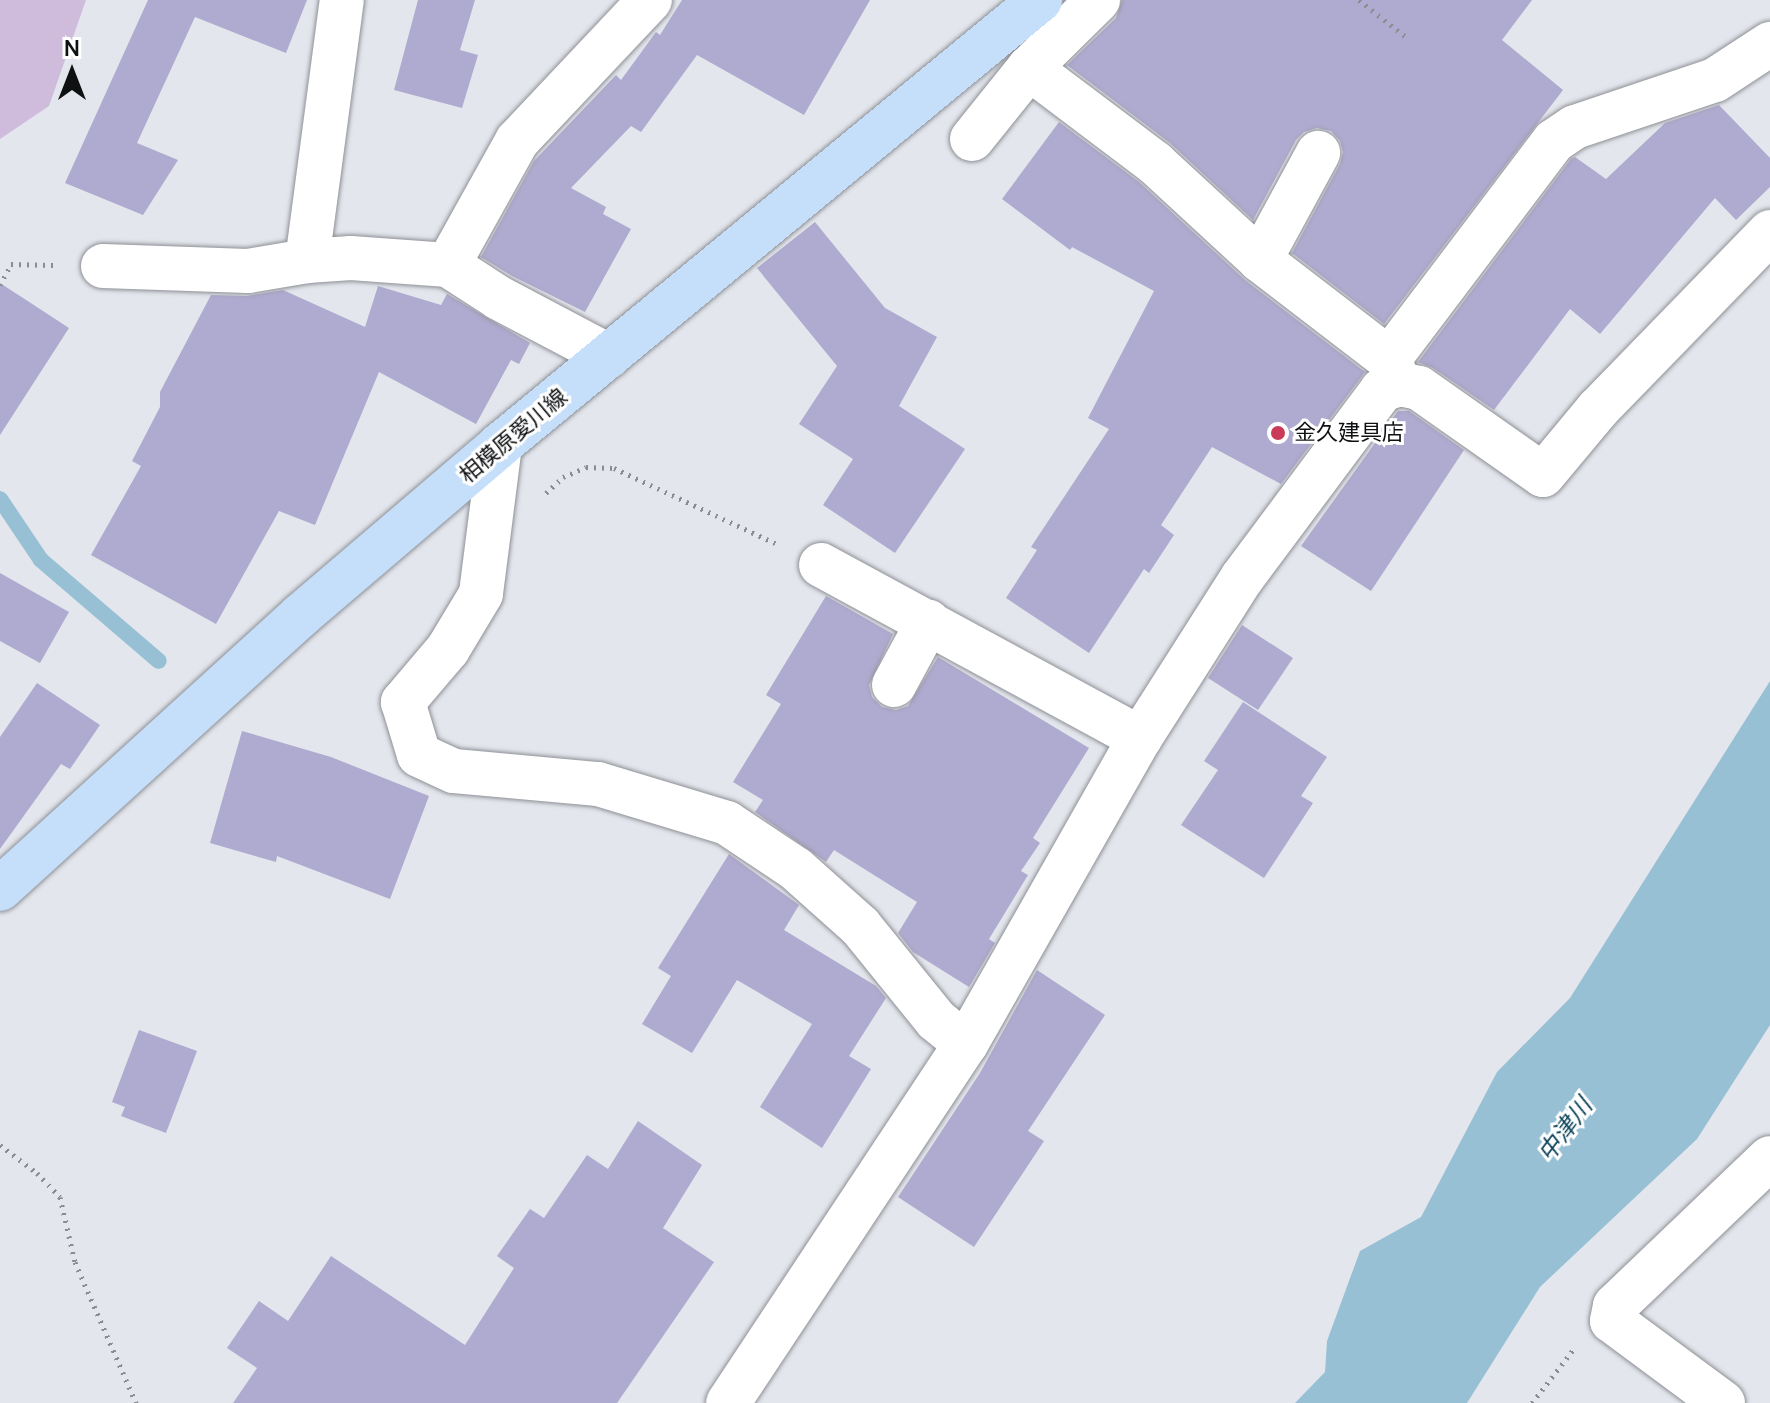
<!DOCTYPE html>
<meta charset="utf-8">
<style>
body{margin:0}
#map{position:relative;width:1770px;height:1403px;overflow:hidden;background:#e3e6ec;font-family:Manrope,"Noto Sans JP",sans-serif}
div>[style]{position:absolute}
.green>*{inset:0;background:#cfbcdd}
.water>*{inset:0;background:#97c0d4}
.stream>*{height:16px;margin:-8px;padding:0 8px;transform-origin:8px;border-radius:8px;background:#97c0d4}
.building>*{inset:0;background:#afaacf}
.path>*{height:5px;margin-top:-2.5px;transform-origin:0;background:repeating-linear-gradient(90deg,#8a8c90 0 2px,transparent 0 8px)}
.roads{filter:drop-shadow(0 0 2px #8e9096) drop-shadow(0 0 2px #8e9096)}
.minor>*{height:44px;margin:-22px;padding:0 22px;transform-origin:22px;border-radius:22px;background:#fff}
.major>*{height:44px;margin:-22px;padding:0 22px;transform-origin:22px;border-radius:22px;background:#c5dffa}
.dots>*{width:22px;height:22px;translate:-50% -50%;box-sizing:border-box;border:4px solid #fff;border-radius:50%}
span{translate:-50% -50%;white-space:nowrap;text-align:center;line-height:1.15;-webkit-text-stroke:6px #fff;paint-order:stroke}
.poi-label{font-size:22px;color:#0f1012}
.left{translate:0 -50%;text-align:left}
.street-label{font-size:22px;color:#0f1012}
.water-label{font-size:24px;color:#0c445a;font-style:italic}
.north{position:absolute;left:32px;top:32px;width:80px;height:80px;-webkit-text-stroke:6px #fff;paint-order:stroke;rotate:0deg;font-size:22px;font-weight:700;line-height:32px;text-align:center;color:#0f1012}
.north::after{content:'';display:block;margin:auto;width:28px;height:36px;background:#0f1012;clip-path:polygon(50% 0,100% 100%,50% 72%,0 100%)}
</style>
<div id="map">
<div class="green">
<i style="clip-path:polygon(0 0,86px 0,49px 106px,0 139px)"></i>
</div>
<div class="water">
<i style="clip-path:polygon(1770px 681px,1770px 1025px,1697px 1139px,1540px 1287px,1467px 1403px,1295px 1403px,1325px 1372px,1327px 1341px,1360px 1251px,1421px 1217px,1497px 1072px,1570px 998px)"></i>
</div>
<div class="stream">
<i style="left:0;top:499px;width:73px;rotate:56.1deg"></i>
<i style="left:41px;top:560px;width:155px;rotate:40.6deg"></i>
</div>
<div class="building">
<i style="clip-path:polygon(148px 0,307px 0,286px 53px,195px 17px,137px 143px,178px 160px,143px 215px,65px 183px)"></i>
<i style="clip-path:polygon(418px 0,475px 0,460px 50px,478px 55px,462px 108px,394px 90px)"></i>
<i style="clip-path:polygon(682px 0,870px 0,804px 115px,697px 55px,641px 132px,631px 126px,571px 188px,606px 207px,603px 214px,631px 229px,585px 312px,512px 276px,481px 257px,534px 161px,616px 75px,621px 80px,656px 32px,660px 35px)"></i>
<i style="clip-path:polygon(1122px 0,1532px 0,1502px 40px,1563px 90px,1384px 324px,1292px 253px,1340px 164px,1343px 152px,1340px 141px,1331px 131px,1317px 128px,1304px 132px,1296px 140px,1253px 220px,1170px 143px,1067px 65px,1116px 18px)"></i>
<i style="clip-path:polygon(1719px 105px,1770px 158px,1770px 187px,1736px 220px,1715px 198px,1600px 334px,1570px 309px,1494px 410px,1433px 368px,1418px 362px,1571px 159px,1575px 157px,1606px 179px,1665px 123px)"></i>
<i style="clip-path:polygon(1059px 122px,1139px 182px,1245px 280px,1365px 372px,1281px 484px,1212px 447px,1161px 525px,1174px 535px,1149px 573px,1144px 569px,1089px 653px,1006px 598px,1037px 550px,1031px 547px,1109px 429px,1088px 418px,1154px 291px,1072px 247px,1070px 250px,1002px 199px)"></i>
<i style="clip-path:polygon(815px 222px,885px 308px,937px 337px,899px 406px,965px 449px,895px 553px,823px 505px,853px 459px,799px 424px,837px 366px,757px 268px)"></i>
<i style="clip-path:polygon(0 283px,69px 328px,0 435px)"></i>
<i style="clip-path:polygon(378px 286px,441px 305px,447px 294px,530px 343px,519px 364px,511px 360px,476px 424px,379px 372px,315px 525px,279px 511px,216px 624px,91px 555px,141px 466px,132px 461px,160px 407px,160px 392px,211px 295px,247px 296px,283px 290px,365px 327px)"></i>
<i style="clip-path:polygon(1398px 411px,1409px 411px,1464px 450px,1371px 591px,1301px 546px)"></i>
<i style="clip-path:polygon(0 573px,69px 612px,40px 663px,0 641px)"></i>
<i style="clip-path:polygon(826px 596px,893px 634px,869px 685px,872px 697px,882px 707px,896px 710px,908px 706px,938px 657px,1089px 748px,1033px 838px,1040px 843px,1021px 871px,1028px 875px,989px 939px,995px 943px,969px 987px,913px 952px,898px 933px,917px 902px,834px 850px,826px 862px,755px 812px,763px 800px,733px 782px,781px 704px,766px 695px)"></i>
<i style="clip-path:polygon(1242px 625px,1293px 658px,1258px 710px,1208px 678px)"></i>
<i style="clip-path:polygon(37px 683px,100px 725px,70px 769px,61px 764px,0 849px,0 737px)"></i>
<i style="clip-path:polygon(1243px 702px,1327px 757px,1301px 796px,1313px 803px,1264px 878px,1181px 825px,1218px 770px,1204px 761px)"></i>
<i style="clip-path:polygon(242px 731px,331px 757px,429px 796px,390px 899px,277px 856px,276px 862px,210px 843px)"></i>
<i style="clip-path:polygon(729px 854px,799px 905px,784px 930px,876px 986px,886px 998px,849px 1056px,871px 1069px,822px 1148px,760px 1107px,812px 1024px,737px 980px,692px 1053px,642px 1024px,671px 976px,658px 968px)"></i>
<i style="clip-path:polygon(1037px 970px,1105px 1015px,1028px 1131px,1044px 1141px,974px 1247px,898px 1197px,980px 1073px)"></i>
<i style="clip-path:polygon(139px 1030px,197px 1051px,166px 1133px,121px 1116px,125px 1107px,112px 1102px)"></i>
<i style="clip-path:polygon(638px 1121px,702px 1165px,663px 1228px,714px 1262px,617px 1403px,233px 1403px,257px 1368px,227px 1348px,259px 1301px,288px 1321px,331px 1256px,465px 1345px,514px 1268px,497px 1256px,530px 1209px,544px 1218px,587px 1155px,608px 1169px)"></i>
</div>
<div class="path">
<i style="left:1359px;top:0;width:60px;rotate:38.2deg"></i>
<i style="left:0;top:285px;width:24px;rotate:-62deg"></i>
<i style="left:11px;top:264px;width:43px;rotate:1.3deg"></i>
<i style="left:546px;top:493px;width:23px;rotate:-43deg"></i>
<i style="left:563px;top:477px;width:25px;rotate:-23deg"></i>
<i style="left:586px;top:467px;width:28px;rotate:2deg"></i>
<i style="left:614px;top:468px;width:178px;rotate:25deg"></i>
<i style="left:0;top:1145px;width:46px;rotate:37.1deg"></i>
<i style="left:37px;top:1173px;width:33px;rotate:46deg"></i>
<i style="left:60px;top:1197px;width:67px;rotate:77deg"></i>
<i style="left:75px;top:1262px;width:154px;rotate:66.6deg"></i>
<i style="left:1532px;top:1403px;width:67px;rotate:-52.3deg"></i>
</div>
<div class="roads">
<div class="minor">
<i style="left:1098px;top:0;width:97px;rotate:135.4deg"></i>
<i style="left:1029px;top:68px;width:158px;rotate:37deg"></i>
<i style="left:1155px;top:163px;width:143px;rotate:42.7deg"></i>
<i style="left:1260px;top:260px;width:163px;rotate:37.5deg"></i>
<i style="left:1389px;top:359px;width:27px;rotate:68deg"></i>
<i style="left:972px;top:139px;width:91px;rotate:-51.2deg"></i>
<i style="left:1260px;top:260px;width:122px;rotate:-61.5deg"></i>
<i style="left:307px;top:261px;width:44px;rotate:-3.9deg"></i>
<i style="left:351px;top:258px;width:97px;rotate:4.1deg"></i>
<i style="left:448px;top:265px;width:61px;rotate:32.9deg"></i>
<i style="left:499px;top:298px;width:124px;rotate:27.8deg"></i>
<i style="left:448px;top:265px;width:142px;rotate:-60.9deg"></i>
<i style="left:517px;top:141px;width:194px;rotate:-46.7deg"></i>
<i style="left:103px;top:266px;width:145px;rotate:2deg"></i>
<i style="left:248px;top:271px;width:60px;rotate:-9.6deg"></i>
<i style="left:307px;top:261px;width:263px;rotate:-82.4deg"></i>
<i style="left:1399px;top:384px;width:27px;rotate:-112deg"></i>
<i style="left:1389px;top:359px;width:273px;rotate:-52.9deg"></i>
<i style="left:1554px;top:141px;width:25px;rotate:-34deg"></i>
<i style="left:1575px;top:127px;width:148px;rotate:-18.6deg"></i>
<i style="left:1715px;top:80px;width:66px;rotate:-33.2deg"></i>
<i style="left:500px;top:445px;width:150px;rotate:97.3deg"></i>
<i style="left:481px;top:594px;width:64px;rotate:121deg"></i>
<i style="left:448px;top:649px;width:70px;rotate:130.3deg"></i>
<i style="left:403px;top:702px;width:55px;rotate:73.2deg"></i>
<i style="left:419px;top:755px;width:38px;rotate:25deg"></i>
<i style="left:454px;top:771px;width:145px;rotate:5.2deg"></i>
<i style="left:598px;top:784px;width:135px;rotate:16.8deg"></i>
<i style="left:727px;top:823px;width:83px;rotate:33.7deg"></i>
<i style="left:796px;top:869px;width:86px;rotate:41.7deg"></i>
<i style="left:860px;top:926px;width:121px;rotate:51deg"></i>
<i style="left:936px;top:1020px;width:38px;rotate:39deg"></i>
<i style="left:966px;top:1044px;width:352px;rotate:-60.4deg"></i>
<i style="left:1140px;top:738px;width:190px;rotate:-57.5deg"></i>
<i style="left:1242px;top:578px;width:234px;rotate:-53.3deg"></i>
<i style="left:1382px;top:390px;width:18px;rotate:-19deg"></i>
<i style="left:1399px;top:384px;width:20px;rotate:11deg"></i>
<i style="left:1419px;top:388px;width:151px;rotate:35.1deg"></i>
<i style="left:1543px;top:475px;width:86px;rotate:-50.2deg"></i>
<i style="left:1598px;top:409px;width:247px;rotate:-45.8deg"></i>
<i style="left:821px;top:565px;width:363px;rotate:28.5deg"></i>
<i style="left:894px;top:685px;width:72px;rotate:-61.6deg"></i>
<i style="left:728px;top:1403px;width:431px;rotate:-56.5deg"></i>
<i style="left:1723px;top:1403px;width:138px;rotate:-143.5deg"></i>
<i style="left:1612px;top:1321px;width:15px;rotate:-79deg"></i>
<i style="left:1615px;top:1306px;width:214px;rotate:-43.7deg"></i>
</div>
<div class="major">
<i style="left:0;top:889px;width:406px;rotate:-42.3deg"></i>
<i style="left:300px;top:616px;width:263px;rotate:-40.5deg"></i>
<i style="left:500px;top:445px;width:700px;rotate:-39.49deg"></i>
</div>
</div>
<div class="dots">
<i style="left:1278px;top:433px;background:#ca3b5a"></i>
</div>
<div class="poi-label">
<span class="left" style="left:1294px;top:433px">金久建具店</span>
</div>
<div class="street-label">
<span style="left:513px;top:436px;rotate:-40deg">相模原愛川線</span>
</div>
<div class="water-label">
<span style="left:1564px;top:1129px;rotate:-53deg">中津川</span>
</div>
<div class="north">N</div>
</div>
